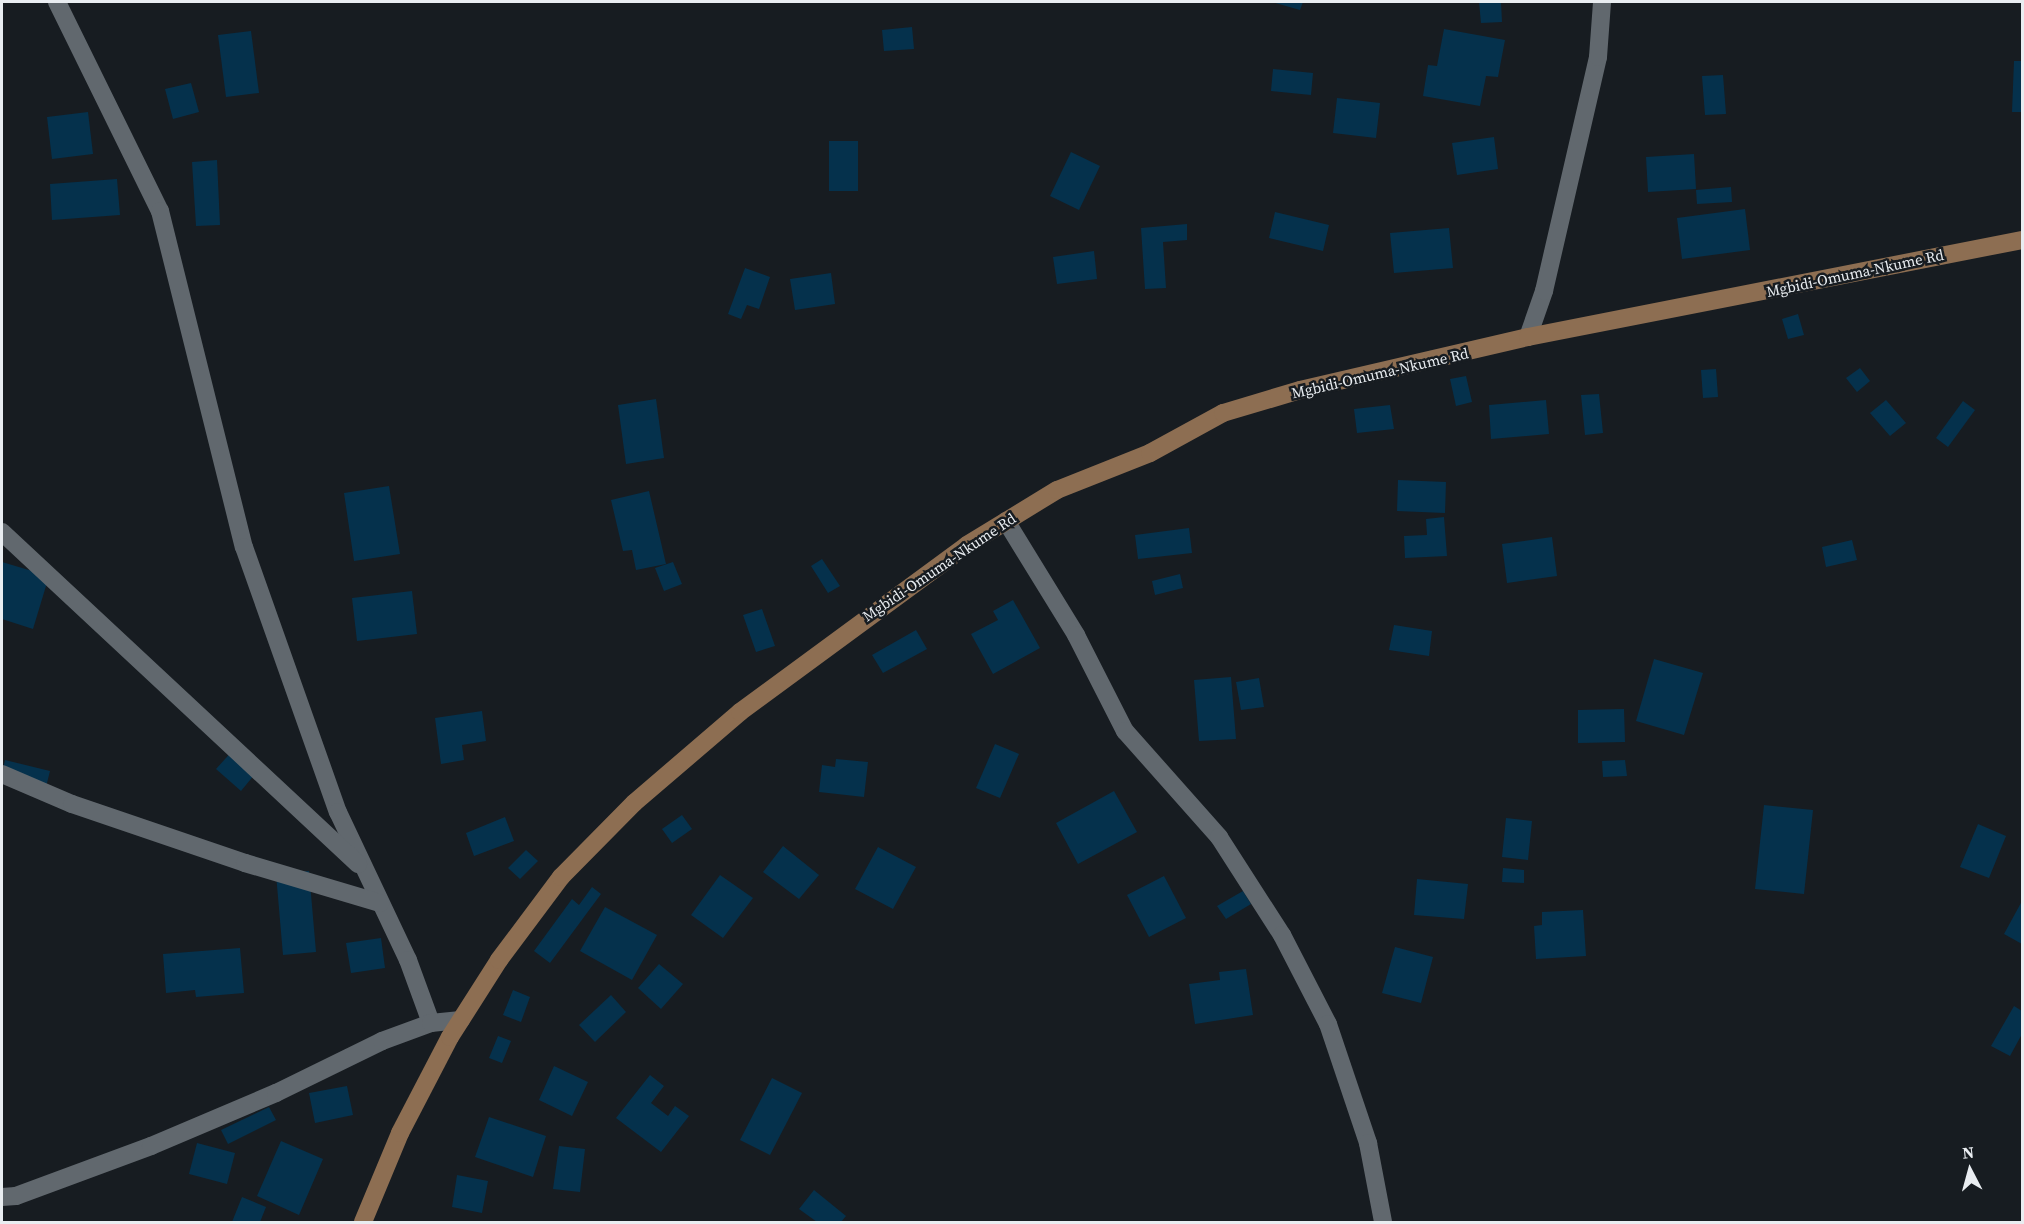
<!DOCTYPE html>
<style>
body{margin:0}
#map{position:relative;width:2024px;height:1224px;overflow:hidden;background:#171c21;font-family:"Source Serif 4",serif}
div>[style]{position:absolute}
.building>*{inset:0;background:#05314c}
.street>*{height:18px;margin:-9px;padding:0 9px;transform-origin:9px;border-radius:9px;background:#61686e}
.secondary>*{height:18px;margin:-9px;padding:0 9px;transform-origin:9px;border-radius:9px;background:#8d6e52}
span{translate:-50% -50%;white-space:nowrap;text-align:center;line-height:1.15;-webkit-text-stroke:5px #171c21;paint-order:stroke}
.street-label{font-size:15px;color:#e9edf1}
.frame{position:absolute;inset:0;border:3px solid #e9edf1;pointer-events:none}
.north{position:absolute;left:1940px;top:1140px;width:60px;height:60px;-webkit-text-stroke:4px #171c21;paint-order:stroke;rotate:354deg;font-size:16px;font-weight:700;line-height:24px;text-align:center;color:#e9edf1}
.north::after{content:'';display:block;margin:auto;width:21px;height:27px;background:#e9edf1;clip-path:polygon(50% 0,100% 100%,50% 72%,0 100%)}
</style>
<div id="map">
<div class="building">
<i style="clip-path:polygon(1272px 2px,1303px 2px,1300px 10px)"></i>
<i style="clip-path:polygon(1479px 2px,1501px 2px,1502px 22px,1481px 23px)"></i>
<i style="clip-path:polygon(912px 27px,914px 49px,884px 51px,882px 30px)"></i>
<i style="clip-path:polygon(1444px 29px,1505px 40px,1498px 77px,1486px 76px,1480px 106px,1423px 96px,1428px 65px,1437px 66px)"></i>
<i style="clip-path:polygon(251px 31px,259px 93px,226px 97px,218px 35px)"></i>
<i style="clip-path:polygon(2014px 61px,2022px 61px,2022px 112px,2012px 112px)"></i>
<i style="clip-path:polygon(1273px 69px,1313px 73px,1311px 95px,1271px 91px)"></i>
<i style="clip-path:polygon(1723px 75px,1726px 114px,1705px 115px,1702px 76px)"></i>
<i style="clip-path:polygon(191px 83px,199px 112px,173px 119px,165px 89px)"></i>
<i style="clip-path:polygon(1337px 98px,1380px 103px,1376px 138px,1333px 133px)"></i>
<i style="clip-path:polygon(88px 112px,93px 154px,52px 159px,47px 117px)"></i>
<i style="clip-path:polygon(1494px 137px,1498px 169px,1457px 175px,1452px 143px)"></i>
<i style="clip-path:polygon(829px 141px,858px 141px,858px 191px,829px 191px)"></i>
<i style="clip-path:polygon(1071px 152px,1100px 166px,1079px 210px,1050px 196px)"></i>
<i style="clip-path:polygon(1694px 154px,1696px 189px,1648px 192px,1646px 157px)"></i>
<i style="clip-path:polygon(217px 160px,220px 225px,196px 226px,192px 162px)"></i>
<i style="clip-path:polygon(117px 179px,120px 215px,52px 220px,50px 184px)"></i>
<i style="clip-path:polygon(1731px 187px,1732px 202px,1697px 204px,1696px 190px)"></i>
<i style="clip-path:polygon(1745px 209px,1750px 250px,1682px 259px,1677px 218px)"></i>
<i style="clip-path:polygon(1275px 212px,1329px 225px,1323px 251px,1269px 238px)"></i>
<i style="clip-path:polygon(1187px 224px,1187px 240px,1163px 242px,1166px 288px,1145px 289px,1141px 228px)"></i>
<i style="clip-path:polygon(1449px 228px,1453px 268px,1394px 273px,1390px 233px)"></i>
<i style="clip-path:polygon(1094px 251px,1097px 279px,1057px 284px,1053px 257px)"></i>
<i style="clip-path:polygon(745px 268px,770px 277px,759px 309px,747px 305px,741px 319px,728px 314px)"></i>
<i style="clip-path:polygon(831px 273px,835px 304px,795px 310px,790px 279px)"></i>
<i style="clip-path:polygon(1798px 314px,1804px 335px,1788px 339px,1782px 319px)"></i>
<i style="clip-path:polygon(1860px 368px,1870px 381px,1857px 392px,1846px 378px)"></i>
<i style="clip-path:polygon(1716px 369px,1718px 397px,1703px 398px,1701px 370px)"></i>
<i style="clip-path:polygon(1466px 376px,1472px 402px,1456px 406px,1450px 379px)"></i>
<i style="clip-path:polygon(1599px 394px,1603px 433px,1585px 435px,1581px 395px)"></i>
<i style="clip-path:polygon(656px 399px,664px 458px,626px 464px,618px 405px)"></i>
<i style="clip-path:polygon(1546px 400px,1549px 434px,1491px 439px,1489px 405px)"></i>
<i style="clip-path:polygon(1886px 400px,1906px 423px,1890px 436px,1870px 413px)"></i>
<i style="clip-path:polygon(1963px 401px,1975px 410px,1948px 447px,1936px 438px)"></i>
<i style="clip-path:polygon(1390px 405px,1394px 429px,1357px 433px,1354px 409px)"></i>
<i style="clip-path:polygon(1398px 480px,1446px 482px,1445px 513px,1397px 511px)"></i>
<i style="clip-path:polygon(389px 486px,400px 554px,354px 561px,344px 493px)"></i>
<i style="clip-path:polygon(649px 491px,666px 564px,636px 570px,632px 550px,623px 551px,611px 500px)"></i>
<i style="clip-path:polygon(1444px 517px,1447px 556px,1405px 558px,1404px 536px,1427px 535px,1426px 519px)"></i>
<i style="clip-path:polygon(1189px 528px,1192px 553px,1138px 559px,1135px 535px)"></i>
<i style="clip-path:polygon(1552px 537px,1557px 576px,1507px 583px,1502px 544px)"></i>
<i style="clip-path:polygon(1852px 540px,1857px 560px,1826px 567px,1822px 547px)"></i>
<i style="clip-path:polygon(822px 559px,840px 586px,828px 593px,811px 566px)"></i>
<i style="clip-path:polygon(2px 562px,49px 576px,33px 629px,2px 619px)"></i>
<i style="clip-path:polygon(673px 562px,682px 584px,664px 591px,655px 568px)"></i>
<i style="clip-path:polygon(1180px 574px,1183px 588px,1155px 595px,1152px 581px)"></i>
<i style="clip-path:polygon(412px 591px,417px 634px,357px 641px,352px 598px)"></i>
<i style="clip-path:polygon(1013px 600px,1040px 648px,993px 674px,971px 634px,998px 620px,993px 611px)"></i>
<i style="clip-path:polygon(762px 609px,775px 646px,756px 652px,743px 615px)"></i>
<i style="clip-path:polygon(1394px 625px,1432px 631px,1429px 656px,1389px 650px)"></i>
<i style="clip-path:polygon(916px 630px,927px 649px,883px 673px,872px 655px)"></i>
<i style="clip-path:polygon(1654px 659px,1703px 673px,1684px 735px,1636px 721px)"></i>
<i style="clip-path:polygon(1231px 677px,1236px 739px,1199px 741px,1194px 680px)"></i>
<i style="clip-path:polygon(1259px 678px,1264px 707px,1241px 710px,1236px 682px)"></i>
<i style="clip-path:polygon(1624px 709px,1625px 742px,1578px 743px,1578px 710px)"></i>
<i style="clip-path:polygon(482px 711px,486px 741px,462px 745px,464px 760px,441px 764px,435px 718px)"></i>
<i style="clip-path:polygon(995px 744px,1019px 754px,1000px 798px,976px 788px)"></i>
<i style="clip-path:polygon(235px 748px,259px 769px,241px 791px,216px 769px)"></i>
<i style="clip-path:polygon(836px 759px,868px 762px,864px 797px,819px 792px,822px 765px,835px 767px)"></i>
<i style="clip-path:polygon(5px 760px,50px 771px,46px 787px,2px 773px)"></i>
<i style="clip-path:polygon(1625px 760px,1627px 776px,1603px 777px,1602px 761px)"></i>
<i style="clip-path:polygon(1114px 791px,1137px 832px,1078px 864px,1056px 823px)"></i>
<i style="clip-path:polygon(1764px 805px,1813px 810px,1804px 894px,1755px 889px)"></i>
<i style="clip-path:polygon(682px 815px,692px 829px,672px 843px,662px 829px)"></i>
<i style="clip-path:polygon(505px 817px,514px 841px,474px 856px,466px 833px)"></i>
<i style="clip-path:polygon(1506px 818px,1532px 821px,1528px 860px,1502px 857px)"></i>
<i style="clip-path:polygon(1978px 824px,2006px 836px,1989px 878px,1960px 867px)"></i>
<i style="clip-path:polygon(783px 846px,819px 875px,799px 899px,763px 872px)"></i>
<i style="clip-path:polygon(878px 847px,916px 867px,893px 909px,855px 889px)"></i>
<i style="clip-path:polygon(526px 850px,538px 861px,520px 879px,508px 868px)"></i>
<i style="clip-path:polygon(1503px 868px,1524px 870px,1524px 883px,1502px 882px)"></i>
<i style="clip-path:polygon(309px 871px,316px 952px,283px 955px,276px 874px)"></i>
<i style="clip-path:polygon(720px 875px,753px 898px,723px 938px,691px 915px)"></i>
<i style="clip-path:polygon(1164px 876px,1186px 918px,1149px 937px,1127px 895px)"></i>
<i style="clip-path:polygon(1417px 879px,1468px 884px,1464px 919px,1414px 915px)"></i>
<i style="clip-path:polygon(592px 887px,601px 894px,550px 963px,534px 951px,572px 899px,579px 905px)"></i>
<i style="clip-path:polygon(1243px 891px,1251px 904px,1226px 919px,1217px 906px)"></i>
<i style="clip-path:polygon(2022px 901px,2022px 944px,2004px 934px)"></i>
<i style="clip-path:polygon(605px 907px,657px 935px,632px 980px,580px 951px)"></i>
<i style="clip-path:polygon(1583px 910px,1586px 956px,1536px 959px,1534px 926px,1542px 925px,1542px 912px)"></i>
<i style="clip-path:polygon(381px 938px,385px 968px,351px 973px,346px 943px)"></i>
<i style="clip-path:polygon(1395px 947px,1433px 957px,1421px 1003px,1382px 993px)"></i>
<i style="clip-path:polygon(240px 948px,244px 993px,196px 997px,195px 990px,166px 993px,163px 954px)"></i>
<i style="clip-path:polygon(659px 964px,683px 984px,661px 1009px,638px 988px)"></i>
<i style="clip-path:polygon(1246px 969px,1253px 1015px,1195px 1024px,1189px 984px,1220px 980px,1219px 972px)"></i>
<i style="clip-path:polygon(513px 990px,530px 997px,521px 1022px,503px 1015px)"></i>
<i style="clip-path:polygon(611px 995px,626px 1012px,595px 1042px,579px 1025px)"></i>
<i style="clip-path:polygon(2014px 1006px,2022px 1011px,2022px 1034px,2010px 1056px,1991px 1046px)"></i>
<i style="clip-path:polygon(498px 1036px,511px 1041px,502px 1063px,489px 1058px)"></i>
<i style="clip-path:polygon(554px 1066px,588px 1082px,572px 1116px,539px 1100px)"></i>
<i style="clip-path:polygon(650px 1075px,664px 1086px,651px 1103px,668px 1116px,675px 1106px,689px 1116px,661px 1152px,616px 1118px)"></i>
<i style="clip-path:polygon(772px 1078px,802px 1093px,770px 1155px,740px 1140px)"></i>
<i style="clip-path:polygon(347px 1086px,353px 1115px,315px 1123px,309px 1093px)"></i>
<i style="clip-path:polygon(269px 1107px,276px 1120px,228px 1144px,221px 1130px)"></i>
<i style="clip-path:polygon(489px 1117px,546px 1136px,533px 1177px,475px 1157px)"></i>
<i style="clip-path:polygon(281px 1141px,323px 1159px,299px 1215px,257px 1196px)"></i>
<i style="clip-path:polygon(197px 1143px,235px 1153px,227px 1184px,189px 1174px)"></i>
<i style="clip-path:polygon(559px 1146px,585px 1149px,580px 1192px,553px 1189px)"></i>
<i style="clip-path:polygon(457px 1175px,488px 1181px,482px 1213px,452px 1207px)"></i>
<i style="clip-path:polygon(814px 1190px,846px 1216px,841px 1222px,817px 1222px,799px 1209px)"></i>
<i style="clip-path:polygon(242px 1197px,266px 1207px,260px 1222px,232px 1222px)"></i>
</div>
<div class="street">
<i style="left:57px;top:2px;width:233px;rotate:63.8deg"></i>
<i style="left:160px;top:211px;width:346px;rotate:76deg"></i>
<i style="left:244px;top:547px;width:281px;rotate:70.5deg"></i>
<i style="left:338px;top:812px;width:164px;rotate:64.7deg"></i>
<i style="left:408px;top:960px;width:67px;rotate:69.9deg"></i>
<i style="left:1528px;top:337px;width:49px;rotate:-70.8deg"></i>
<i style="left:1544px;top:291px;width:240px;rotate:-77deg"></i>
<i style="left:1598px;top:57px;width:55px;rotate:-85.8deg"></i>
<i style="left:1006px;top:521px;width:134px;rotate:58.4deg"></i>
<i style="left:1076px;top:635px;width:108px;rotate:63deg"></i>
<i style="left:1125px;top:731px;width:142px;rotate:48.4deg"></i>
<i style="left:1219px;top:837px;width:117px;rotate:57.3deg"></i>
<i style="left:1282px;top:935px;width:100px;rotate:62.7deg"></i>
<i style="left:1328px;top:1024px;width:126px;rotate:71.4deg"></i>
<i style="left:1368px;top:1143px;width:80px;rotate:79.2deg"></i>
<i style="left:2px;top:532px;width:487px;rotate:43deg"></i>
<i style="left:2px;top:774px;width:76px;rotate:23.2deg"></i>
<i style="left:72px;top:804px;width:183px;rotate:18.8deg"></i>
<i style="left:245px;top:863px;width:141px;rotate:16.5deg"></i>
<i style="left:2px;top:1197px;width:14px;rotate:-4deg"></i>
<i style="left:16px;top:1196px;width:144px;rotate:-20.3deg"></i>
<i style="left:151px;top:1146px;width:136px;rotate:-23deg"></i>
<i style="left:276px;top:1093px;width:118px;rotate:-26.1deg"></i>
<i style="left:382px;top:1041px;width:52px;rotate:-20.2deg"></i>
<i style="left:431px;top:1023px;width:30px;rotate:-6deg"></i>
</div>
<div class="secondary">
<i style="left:363px;top:1222px;width:96px;rotate:-67.4deg"></i>
<i style="left:400px;top:1133px;width:108px;rotate:-62.5deg"></i>
<i style="left:450px;top:1037px;width:91px;rotate:-57.5deg"></i>
<i style="left:499px;top:960px;width:104px;rotate:-53.2deg"></i>
<i style="left:561px;top:877px;width:104px;rotate:-45.4deg"></i>
<i style="left:634px;top:803px;width:140px;rotate:-40.6deg"></i>
<i style="left:740px;top:712px;width:282px;rotate:-36.3deg"></i>
<i style="left:967px;top:545px;width:105px;rotate:-31.4deg"></i>
<i style="left:1057px;top:490px;width:100px;rotate:-21.7deg"></i>
<i style="left:1150px;top:453px;width:83px;rotate:-28.7deg"></i>
<i style="left:1223px;top:413px;width:80px;rotate:-16.6deg"></i>
<i style="left:1300px;top:390px;width:234px;rotate:-13.1deg"></i>
<i style="left:1528px;top:337px;width:503px;rotate:-11.11deg"></i>
</div>
<div class="street-label">
<span style="left:1855px;top:273px;rotate:-12deg">Mgbidi-Omuma-Nkume Rd</span>
<span style="left:1380px;top:373px;rotate:-13deg">Mgbidi-Omuma-Nkume Rd</span>
<span style="left:939px;top:567px;rotate:-34deg">Mgbidi-Omuma-Nkume Rd</span>
</div>
<div class="frame"></div>
<div class="north">N</div>
</div>
